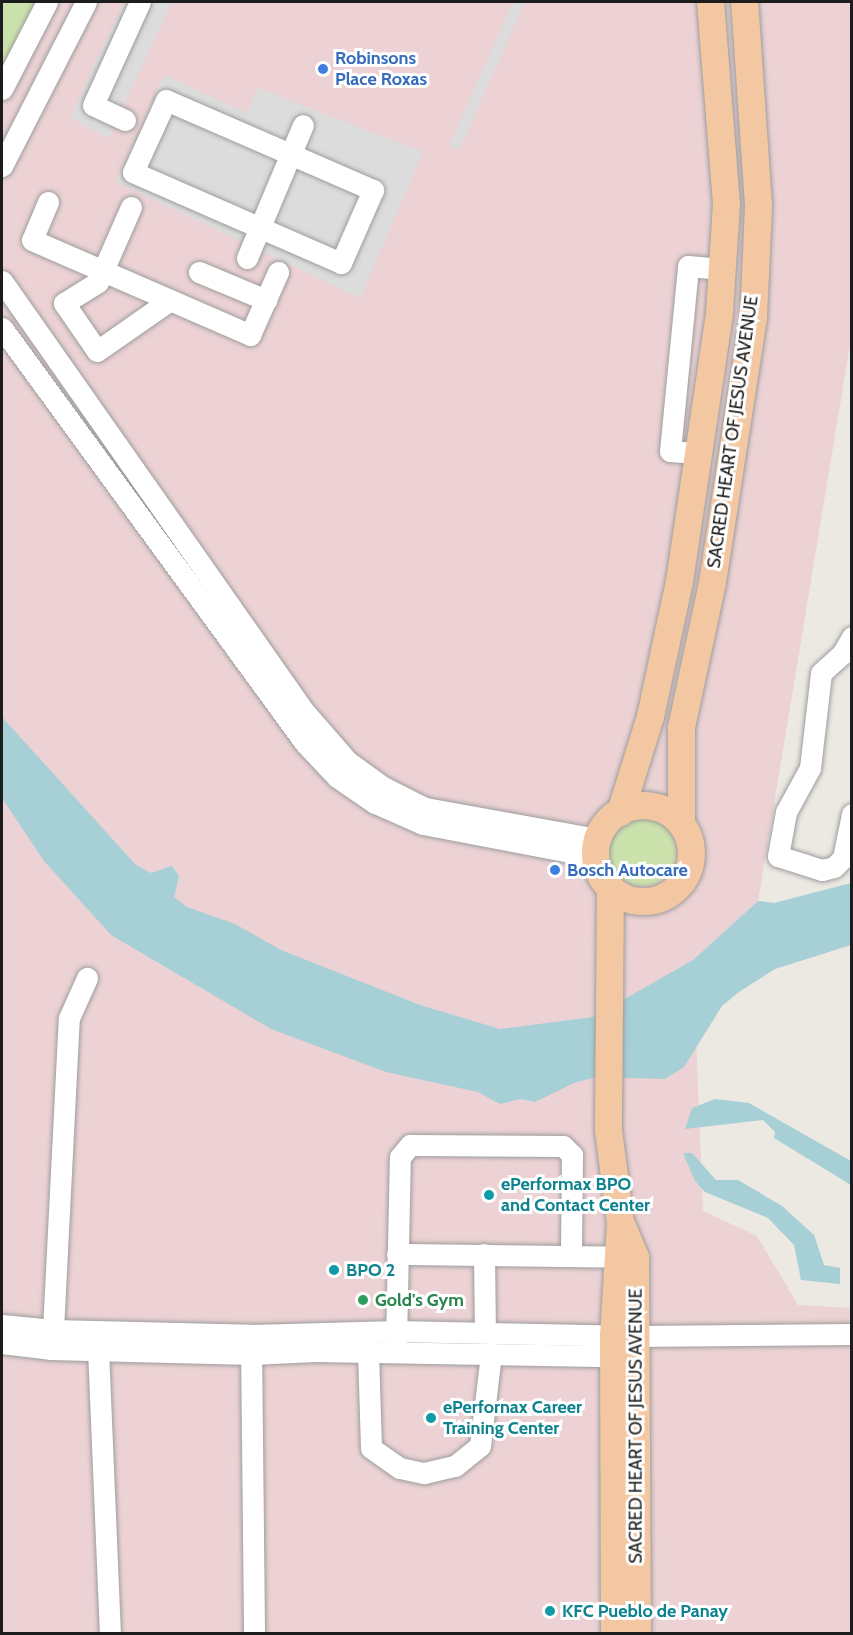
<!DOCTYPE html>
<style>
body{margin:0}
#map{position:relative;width:853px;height:1635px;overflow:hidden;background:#ece8e2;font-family:Cabin,sans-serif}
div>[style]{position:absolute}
.commercial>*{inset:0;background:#ecd2d4}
.grass>*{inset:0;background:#cce2ac}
.round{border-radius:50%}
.parking>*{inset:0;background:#dcdcdc}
.water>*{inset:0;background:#a6d0d6}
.roads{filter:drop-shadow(0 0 2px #9d9d9d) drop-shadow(0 0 2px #9d9d9d)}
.minor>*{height:21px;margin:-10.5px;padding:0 10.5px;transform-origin:10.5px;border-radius:10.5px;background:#fff}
.major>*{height:27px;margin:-13.5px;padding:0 13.5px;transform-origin:13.5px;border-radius:13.5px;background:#f2c7a1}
.major>.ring{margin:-13.5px;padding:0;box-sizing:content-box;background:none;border:27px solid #f2c7a1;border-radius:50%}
.dots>*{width:16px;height:16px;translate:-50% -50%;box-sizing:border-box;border:3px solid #fff;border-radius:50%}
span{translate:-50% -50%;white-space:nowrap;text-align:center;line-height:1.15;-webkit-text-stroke:6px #fff;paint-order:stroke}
.shop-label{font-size:18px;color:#366cbe;font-weight:700}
.left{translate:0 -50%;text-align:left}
.street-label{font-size:18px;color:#1c1c1c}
.culture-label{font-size:18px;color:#0d838f;font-weight:700}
.leisure-label{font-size:18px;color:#27864d;font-weight:700}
.frame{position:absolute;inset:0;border:3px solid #1c1c1c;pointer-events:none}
</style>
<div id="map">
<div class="commercial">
<i style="clip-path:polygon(2px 2px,851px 2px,851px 339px,758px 901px,693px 960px,703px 1211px,757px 1236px,798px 1305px,851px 1308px,851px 1633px,2px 1633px)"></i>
</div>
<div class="grass">
<i style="clip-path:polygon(2px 2px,41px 2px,2px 75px)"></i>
<i class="round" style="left:608px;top:818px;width:68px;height:68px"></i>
</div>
<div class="parking">
<i style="clip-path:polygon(124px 2px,172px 2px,109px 138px,70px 117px)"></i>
<i style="clip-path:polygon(513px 2px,525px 2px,459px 150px,449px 146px)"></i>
<i style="clip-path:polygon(164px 75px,247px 113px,258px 88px,423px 152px,360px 298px,116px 182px)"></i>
</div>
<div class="water">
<i style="clip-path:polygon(2px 717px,136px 865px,151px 873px,172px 866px,179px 876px,174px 897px,187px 907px,235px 924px,281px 950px,420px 1005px,500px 1029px,593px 1017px,693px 960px,758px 901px,774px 903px,851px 883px,851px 945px,775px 969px,739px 992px,722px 1006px,684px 1067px,665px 1079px,596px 1077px,574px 1083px,535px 1102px,521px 1099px,500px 1104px,478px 1092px,386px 1072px,271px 1029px,111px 935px,44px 861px,2px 798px)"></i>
<i style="clip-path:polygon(715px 1099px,749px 1103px,851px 1161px,851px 1185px,774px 1138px,775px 1132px,763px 1120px,685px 1129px,692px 1108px)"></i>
<i style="clip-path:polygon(683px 1153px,692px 1153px,716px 1180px,738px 1180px,782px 1206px,814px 1235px,824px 1265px,840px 1268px,840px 1284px,801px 1280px,794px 1245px,768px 1218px,705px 1192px,695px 1181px)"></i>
</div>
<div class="roads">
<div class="minor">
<i style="left:2px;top:89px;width:98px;rotate:-62.7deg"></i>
<i style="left:166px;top:100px;width:226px;rotate:23.5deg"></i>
<i style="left:373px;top:190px;width:80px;rotate:113.7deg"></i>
<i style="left:341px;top:263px;width:227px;rotate:-156.4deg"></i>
<i style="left:133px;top:172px;width:79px;rotate:-65.4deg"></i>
<i style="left:125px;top:120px;width:35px;rotate:-155deg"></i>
<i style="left:93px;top:105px;width:113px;rotate:-65.5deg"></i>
<i style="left:2px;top:166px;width:184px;rotate:-62.9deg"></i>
<i style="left:48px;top:202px;width:41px;rotate:112.8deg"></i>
<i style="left:32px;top:240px;width:238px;rotate:23.5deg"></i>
<i style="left:250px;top:335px;width:69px;rotate:-66deg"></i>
<i style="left:131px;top:207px;width:82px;rotate:113.7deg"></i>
<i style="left:98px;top:282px;width:40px;rotate:148deg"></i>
<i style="left:64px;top:303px;width:58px;rotate:55.5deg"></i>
<i style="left:97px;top:351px;width:89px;rotate:-34.9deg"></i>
<i style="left:247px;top:258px;width:144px;rotate:-67.2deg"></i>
<i style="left:199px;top:272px;width:73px;rotate:22.7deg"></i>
<i style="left:2px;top:281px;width:524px;rotate:54.95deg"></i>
<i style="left:303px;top:710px;width:67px;rotate:49.2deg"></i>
<i style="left:347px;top:761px;width:44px;rotate:35.8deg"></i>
<i style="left:383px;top:787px;width:47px;rotate:26.6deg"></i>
<i style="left:425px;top:808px;width:176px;rotate:10.2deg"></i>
<i style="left:2px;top:328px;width:514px;rotate:53.87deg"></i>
<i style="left:305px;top:743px;width:47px;rotate:46.7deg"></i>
<i style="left:337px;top:777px;width:46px;rotate:34.4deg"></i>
<i style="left:375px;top:803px;width:52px;rotate:23.6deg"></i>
<i style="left:423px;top:824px;width:176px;rotate:10.8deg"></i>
<i style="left:697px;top:453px;width:27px;rotate:-176deg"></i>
<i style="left:670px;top:451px;width:186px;rotate:-84.4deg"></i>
<i style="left:688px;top:266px;width:34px;rotate:5deg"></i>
<i style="left:852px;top:637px;width:20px;rotate:120deg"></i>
<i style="left:842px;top:654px;width:28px;rotate:138deg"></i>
<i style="left:821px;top:673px;width:96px;rotate:96.6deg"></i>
<i style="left:810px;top:768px;width:50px;rotate:118.6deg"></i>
<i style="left:786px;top:812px;width:45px;rotate:100.3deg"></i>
<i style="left:778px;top:856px;width:46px;rotate:17.7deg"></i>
<i style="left:822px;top:870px;width:12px;rotate:-14deg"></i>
<i style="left:834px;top:867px;width:13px;rotate:-45deg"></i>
<i style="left:843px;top:858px;width:45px;rotate:-78.4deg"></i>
<i style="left:397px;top:1254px;width:234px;rotate:0.7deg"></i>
<i style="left:484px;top:1254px;width:78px;rotate:89.3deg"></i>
<i style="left:2px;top:1325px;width:51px;rotate:5.6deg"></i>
<i style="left:53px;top:1330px;width:198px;rotate:1.4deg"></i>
<i style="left:251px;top:1335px;width:145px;rotate:-1.6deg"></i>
<i style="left:396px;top:1331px;width:239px;rotate:1.2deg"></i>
<i style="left:635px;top:1336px;width:217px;rotate:-0.5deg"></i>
<i style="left:53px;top:1330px;width:312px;rotate:-87.1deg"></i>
<i style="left:69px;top:1018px;width:44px;rotate:-65.8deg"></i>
<i style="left:251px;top:1342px;width:292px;rotate:89.4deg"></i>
<i style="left:2px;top:1343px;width:48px;rotate:7.1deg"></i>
<i style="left:50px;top:1349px;width:202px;rotate:1.4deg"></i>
<i style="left:252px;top:1354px;width:63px;rotate:-2.7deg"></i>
<i style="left:315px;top:1351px;width:298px;rotate:1deg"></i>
<i style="left:396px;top:1343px;width:186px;rotate:-88.8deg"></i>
<i style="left:400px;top:1157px;width:16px;rotate:-50deg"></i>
<i style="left:410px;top:1145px;width:153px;rotate:0.4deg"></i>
<i style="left:563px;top:1146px;width:13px;rotate:45deg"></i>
<i style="left:572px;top:1155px;width:100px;rotate:90.6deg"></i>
<i style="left:98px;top:1349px;width:285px;rotate:87.6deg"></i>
<i style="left:368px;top:1352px;width:96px;rotate:88.2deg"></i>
<i style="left:371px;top:1448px;width:35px;rotate:35deg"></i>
<i style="left:400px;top:1468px;width:25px;rotate:12deg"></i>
<i style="left:424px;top:1473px;width:32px;rotate:-13deg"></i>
<i style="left:455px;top:1466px;width:32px;rotate:-39deg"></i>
<i style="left:480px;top:1446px;width:93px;rotate:-83.2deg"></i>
</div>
<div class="major">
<i class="ring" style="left:595px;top:805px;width:69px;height:69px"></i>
<i style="left:620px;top:812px;width:101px;rotate:-72.6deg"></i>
<i style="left:650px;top:716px;width:138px;rotate:-77.9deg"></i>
<i style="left:679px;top:581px;width:272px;rotate:-81.5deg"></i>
<i style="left:719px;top:312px;width:108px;rotate:-86.3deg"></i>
<i style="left:726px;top:204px;width:203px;rotate:-94.5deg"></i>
<i style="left:681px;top:824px;width:97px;rotate:-90deg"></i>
<i style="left:681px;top:727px;width:148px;rotate:-77.9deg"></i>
<i style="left:712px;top:582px;width:268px;rotate:-81.2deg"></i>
<i style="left:753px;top:317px;width:112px;rotate:-87.4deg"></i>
<i style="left:758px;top:205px;width:203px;rotate:-93.9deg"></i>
<i style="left:610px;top:887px;width:243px;rotate:90.5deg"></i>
<i style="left:608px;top:1130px;width:93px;rotate:82.6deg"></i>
<i style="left:620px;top:1222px;width:113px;rotate:93.5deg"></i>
<i style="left:613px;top:1335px;width:299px;rotate:89.8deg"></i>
<i style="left:622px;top:1226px;width:34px;rotate:67deg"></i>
<i style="left:635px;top:1257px;width:377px;rotate:89.7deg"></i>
</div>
</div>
<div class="dots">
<i style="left:323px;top:69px;background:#3f7fe0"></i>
<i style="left:555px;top:870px;background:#3f7fe0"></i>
<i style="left:489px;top:1195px;background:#0f9aa8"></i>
<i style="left:334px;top:1270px;background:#0f9aa8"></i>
<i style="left:363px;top:1300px;background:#2e9e5b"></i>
<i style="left:431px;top:1418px;background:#0f9aa8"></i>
<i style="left:550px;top:1611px;background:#0f9aa8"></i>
</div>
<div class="shop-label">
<span class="left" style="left:335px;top:69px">Robinsons<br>Place Roxas</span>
<span class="left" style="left:567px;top:870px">Bosch Autocare</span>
</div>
<div class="street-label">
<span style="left:733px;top:432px;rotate:-82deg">SACRED HEART OF JESUS AVENUE</span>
<span style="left:636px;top:1426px;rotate:-90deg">SACRED HEART OF JESUS AVENUE</span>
</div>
<div class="culture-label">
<span class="left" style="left:501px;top:1195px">ePerformax BPO<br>and Contact Center</span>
<span class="left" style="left:346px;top:1270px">BPO 2</span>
<span class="left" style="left:443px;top:1418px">ePerfornax Career<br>Training Center</span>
<span class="left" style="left:562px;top:1611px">KFC Pueblo de Panay</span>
</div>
<div class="leisure-label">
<span class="left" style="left:375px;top:1300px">Gold's Gym</span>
</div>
<div class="frame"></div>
</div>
